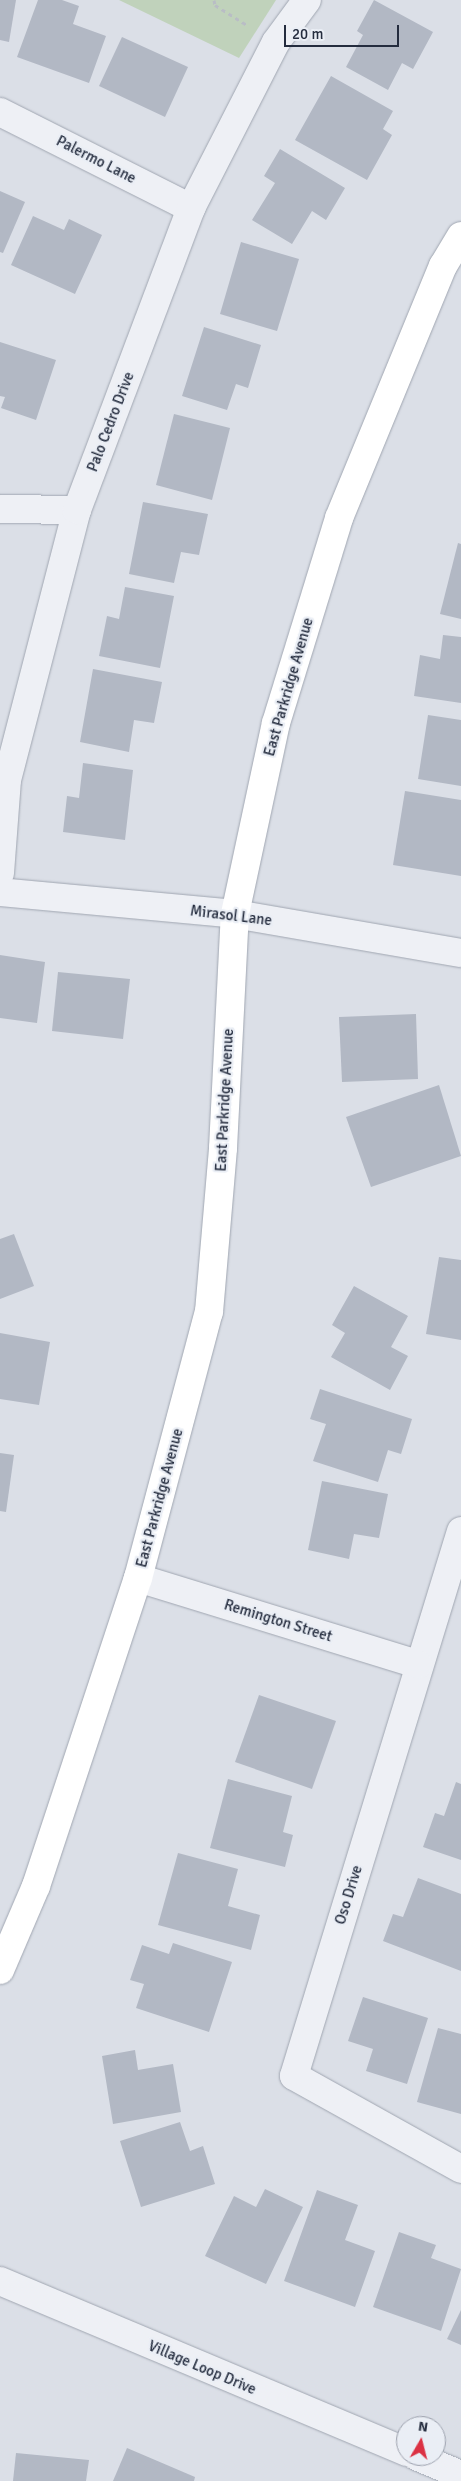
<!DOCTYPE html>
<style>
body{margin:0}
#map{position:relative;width:461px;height:2481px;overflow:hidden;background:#dbdfe7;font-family:Signika,sans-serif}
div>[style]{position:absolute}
.green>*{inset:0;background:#c0d2bb}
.building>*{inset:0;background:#b2b8c4}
.path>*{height:3px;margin-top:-1.5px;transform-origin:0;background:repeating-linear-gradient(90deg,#b9bdc5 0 4px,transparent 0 8px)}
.roads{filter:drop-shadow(0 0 1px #a0a6b1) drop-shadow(0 0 1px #a0a6b1)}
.minor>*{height:28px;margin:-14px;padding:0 14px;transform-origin:14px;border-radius:14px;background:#eef0f5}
.major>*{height:28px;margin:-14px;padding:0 14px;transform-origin:14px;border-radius:14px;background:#fff}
span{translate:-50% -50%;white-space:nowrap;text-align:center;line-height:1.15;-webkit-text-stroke:4.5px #eaeef5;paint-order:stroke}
.street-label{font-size:15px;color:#242c3e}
.north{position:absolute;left:396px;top:2416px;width:50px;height:50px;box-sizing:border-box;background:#eaeef5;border:1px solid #9ba0ac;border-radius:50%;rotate:8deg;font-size:14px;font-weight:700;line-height:20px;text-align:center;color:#242c3e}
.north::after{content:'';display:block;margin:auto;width:18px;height:22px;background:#db3143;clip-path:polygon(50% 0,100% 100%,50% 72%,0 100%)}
.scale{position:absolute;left:284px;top:25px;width:115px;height:22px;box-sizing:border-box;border:2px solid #242c3e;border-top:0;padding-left:6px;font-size:15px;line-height:18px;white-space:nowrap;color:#242c3e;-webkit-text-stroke:4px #eaeef5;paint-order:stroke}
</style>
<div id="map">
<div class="green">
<i style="clip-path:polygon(119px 0,276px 0,239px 58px)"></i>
</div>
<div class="building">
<i style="clip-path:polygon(0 0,16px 0,9px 42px,0 40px)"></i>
<i style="clip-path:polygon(38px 0,62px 0,79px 6px,73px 24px,106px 36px,89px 83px,17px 57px)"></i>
<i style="clip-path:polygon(374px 0,433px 32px,413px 69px,402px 63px,388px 90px,346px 67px,363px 35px,357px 31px)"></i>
<i style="clip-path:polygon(122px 37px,188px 67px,165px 117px,99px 86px)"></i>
<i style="clip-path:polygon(331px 76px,393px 111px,383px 129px,392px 135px,367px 180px,295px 140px)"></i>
<i style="clip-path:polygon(280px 149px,345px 188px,326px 220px,312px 211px,292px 244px,252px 220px,275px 183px,264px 176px)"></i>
<i style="clip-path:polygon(0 191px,25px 202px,3px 253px,0 252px)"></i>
<i style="clip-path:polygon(33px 216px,64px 230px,69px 219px,102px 235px,75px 294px,11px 265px)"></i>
<i style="clip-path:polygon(241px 242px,299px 259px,277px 331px,220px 314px)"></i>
<i style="clip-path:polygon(204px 327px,261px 345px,248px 388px,236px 384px,227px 410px,182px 396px)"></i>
<i style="clip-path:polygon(0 342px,56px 360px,36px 420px,1px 408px,5px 397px,0 396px)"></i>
<i style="clip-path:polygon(174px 414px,230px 428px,212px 500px,156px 485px)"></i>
<i style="clip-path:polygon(143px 502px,208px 514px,199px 555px,181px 552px,174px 583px,129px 574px)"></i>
<i style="clip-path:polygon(458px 543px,461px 544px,461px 619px,440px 614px)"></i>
<i style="clip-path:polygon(125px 587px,174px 596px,160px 668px,99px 656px,107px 616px,119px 619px)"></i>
<i style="clip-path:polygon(443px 635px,461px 637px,461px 703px,414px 696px,420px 655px,440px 659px)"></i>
<i style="clip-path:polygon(93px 669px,162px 682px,154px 723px,134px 720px,129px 752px,80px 742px)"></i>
<i style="clip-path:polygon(428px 715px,461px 720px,461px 786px,418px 779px)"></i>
<i style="clip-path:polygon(83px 763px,133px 770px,125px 840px,63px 832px,67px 796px,79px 798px)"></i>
<i style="clip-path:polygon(405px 791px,461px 800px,461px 876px,393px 865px)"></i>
<i style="clip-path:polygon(0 955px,45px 962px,37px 1023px,0 1018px)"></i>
<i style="clip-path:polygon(58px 972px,130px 979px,123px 1039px,52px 1031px)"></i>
<i style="clip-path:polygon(416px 1014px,418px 1079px,342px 1082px,339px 1017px)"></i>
<i style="clip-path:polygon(439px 1085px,461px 1156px,371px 1187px,346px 1117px)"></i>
<i style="clip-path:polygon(14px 1234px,34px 1286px,0 1299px,0 1239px)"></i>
<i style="clip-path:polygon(439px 1257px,461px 1260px,461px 1340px,426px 1334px)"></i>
<i style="clip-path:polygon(354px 1286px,408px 1316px,391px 1347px,408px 1356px,390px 1390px,331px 1357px,345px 1333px,332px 1325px)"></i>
<i style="clip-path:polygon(0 1333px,50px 1342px,39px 1405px,0 1399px)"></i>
<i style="clip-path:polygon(320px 1389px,412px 1419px,401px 1454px,388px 1450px,378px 1482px,313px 1461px,326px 1424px,310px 1419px)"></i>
<i style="clip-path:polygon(0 1453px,14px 1455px,6px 1512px,0 1511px)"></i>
<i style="clip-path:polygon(322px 1481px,388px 1494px,379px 1538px,354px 1534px,349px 1559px,308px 1550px)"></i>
<i style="clip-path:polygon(259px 1695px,336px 1721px,312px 1789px,235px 1762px)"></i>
<i style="clip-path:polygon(228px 1779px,292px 1796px,283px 1832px,293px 1835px,285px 1867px,210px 1848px)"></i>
<i style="clip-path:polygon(456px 1782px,461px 1784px,461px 1860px,423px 1847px,435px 1813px,444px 1816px)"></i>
<i style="clip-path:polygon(178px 1853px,238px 1869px,228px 1906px,260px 1915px,251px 1950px,158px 1925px)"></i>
<i style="clip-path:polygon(418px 1878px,461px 1894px,461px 1971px,383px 1941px,393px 1914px,403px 1917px)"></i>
<i style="clip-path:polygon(173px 1943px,232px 1962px,209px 2032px,136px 2008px,144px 1984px,130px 1980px,142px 1945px,169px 1954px)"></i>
<i style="clip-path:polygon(363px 1997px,428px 2018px,407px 2084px,366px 2071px,373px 2049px,348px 2041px)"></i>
<i style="clip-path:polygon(438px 2028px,461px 2034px,461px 2114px,417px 2102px)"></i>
<i style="clip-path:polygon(135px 2050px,138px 2070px,173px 2064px,181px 2112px,113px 2124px,102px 2056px)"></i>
<i style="clip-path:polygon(180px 2122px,190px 2151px,203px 2146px,215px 2184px,141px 2207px,120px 2141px)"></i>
<i style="clip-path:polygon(265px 2189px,303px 2207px,266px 2284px,205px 2256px,234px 2196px,256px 2207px)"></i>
<i style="clip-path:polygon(317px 2190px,358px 2205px,345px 2240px,375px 2251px,355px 2307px,284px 2281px)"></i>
<i style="clip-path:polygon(399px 2232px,436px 2245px,431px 2258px,461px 2269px,441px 2331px,373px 2307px)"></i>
<i style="clip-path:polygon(461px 2310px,461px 2345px,447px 2339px)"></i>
<i style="clip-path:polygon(127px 2448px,195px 2477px,194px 2481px,113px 2481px)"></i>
<i style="clip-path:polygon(16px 2453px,89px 2460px,86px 2481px,13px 2481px)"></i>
</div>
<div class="path">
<i style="left:214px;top:0;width:5px;rotate:79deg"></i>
<i style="left:215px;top:5px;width:39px;rotate:32deg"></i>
</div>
<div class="roads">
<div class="minor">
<i style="left:0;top:112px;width:214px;rotate:26.7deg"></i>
<i style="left:0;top:509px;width:77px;rotate:0.7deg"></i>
<i style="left:0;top:873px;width:93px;rotate:-85.7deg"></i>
<i style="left:7px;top:780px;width:279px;rotate:-75.5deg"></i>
<i style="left:77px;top:510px;width:323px;rotate:-69.3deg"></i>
<i style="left:191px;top:208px;width:186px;rotate:-62.9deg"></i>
<i style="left:276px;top:42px;width:52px;rotate:-53.6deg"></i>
<i style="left:0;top:892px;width:236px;rotate:5.3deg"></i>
<i style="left:235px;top:914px;width:229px;rotate:9.8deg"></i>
<i style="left:461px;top:1531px;width:570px;rotate:107.04deg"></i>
<i style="left:294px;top:2076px;width:191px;rotate:29.1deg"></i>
<i style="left:138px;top:1578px;width:293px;rotate:17.1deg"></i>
<i style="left:0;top:2281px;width:441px;rotate:22.8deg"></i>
<i style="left:416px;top:2456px;width:49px;rotate:22.9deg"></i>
</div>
<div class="major">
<i style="left:0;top:1970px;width:91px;rotate:-66.8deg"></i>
<i style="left:36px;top:1886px;width:324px;rotate:-71.7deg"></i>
<i style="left:138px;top:1578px;width:275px;rotate:-75.1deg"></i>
<i style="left:209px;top:1312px;width:165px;rotate:-85.1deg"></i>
<i style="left:223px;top:1148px;width:234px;rotate:-87.1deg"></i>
<i style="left:235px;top:914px;width:195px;rotate:-77.9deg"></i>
<i style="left:276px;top:723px;width:214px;rotate:-72.9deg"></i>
<i style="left:339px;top:518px;width:273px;rotate:-67.6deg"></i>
<i style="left:443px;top:266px;width:35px;rotate:-59deg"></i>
</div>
</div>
<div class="street-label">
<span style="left:96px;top:160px;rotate:27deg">Palermo Lane</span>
<span style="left:111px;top:422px;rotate:-69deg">Palo Cedro Drive</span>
<span style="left:289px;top:687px;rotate:-74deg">East Parkridge Avenue</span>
<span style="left:231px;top:916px;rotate:7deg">Mirasol Lane</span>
<span style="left:225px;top:1100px;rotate:-87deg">East Parkridge Avenue</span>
<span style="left:160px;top:1498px;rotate:-75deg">East Parkridge Avenue</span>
<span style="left:278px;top:1621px;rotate:17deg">Remington Street</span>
<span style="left:349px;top:1895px;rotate:-73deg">Oso Drive</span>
<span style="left:202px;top:2368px;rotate:23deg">Village Loop Drive</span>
</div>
<div class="north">N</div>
<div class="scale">20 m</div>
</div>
